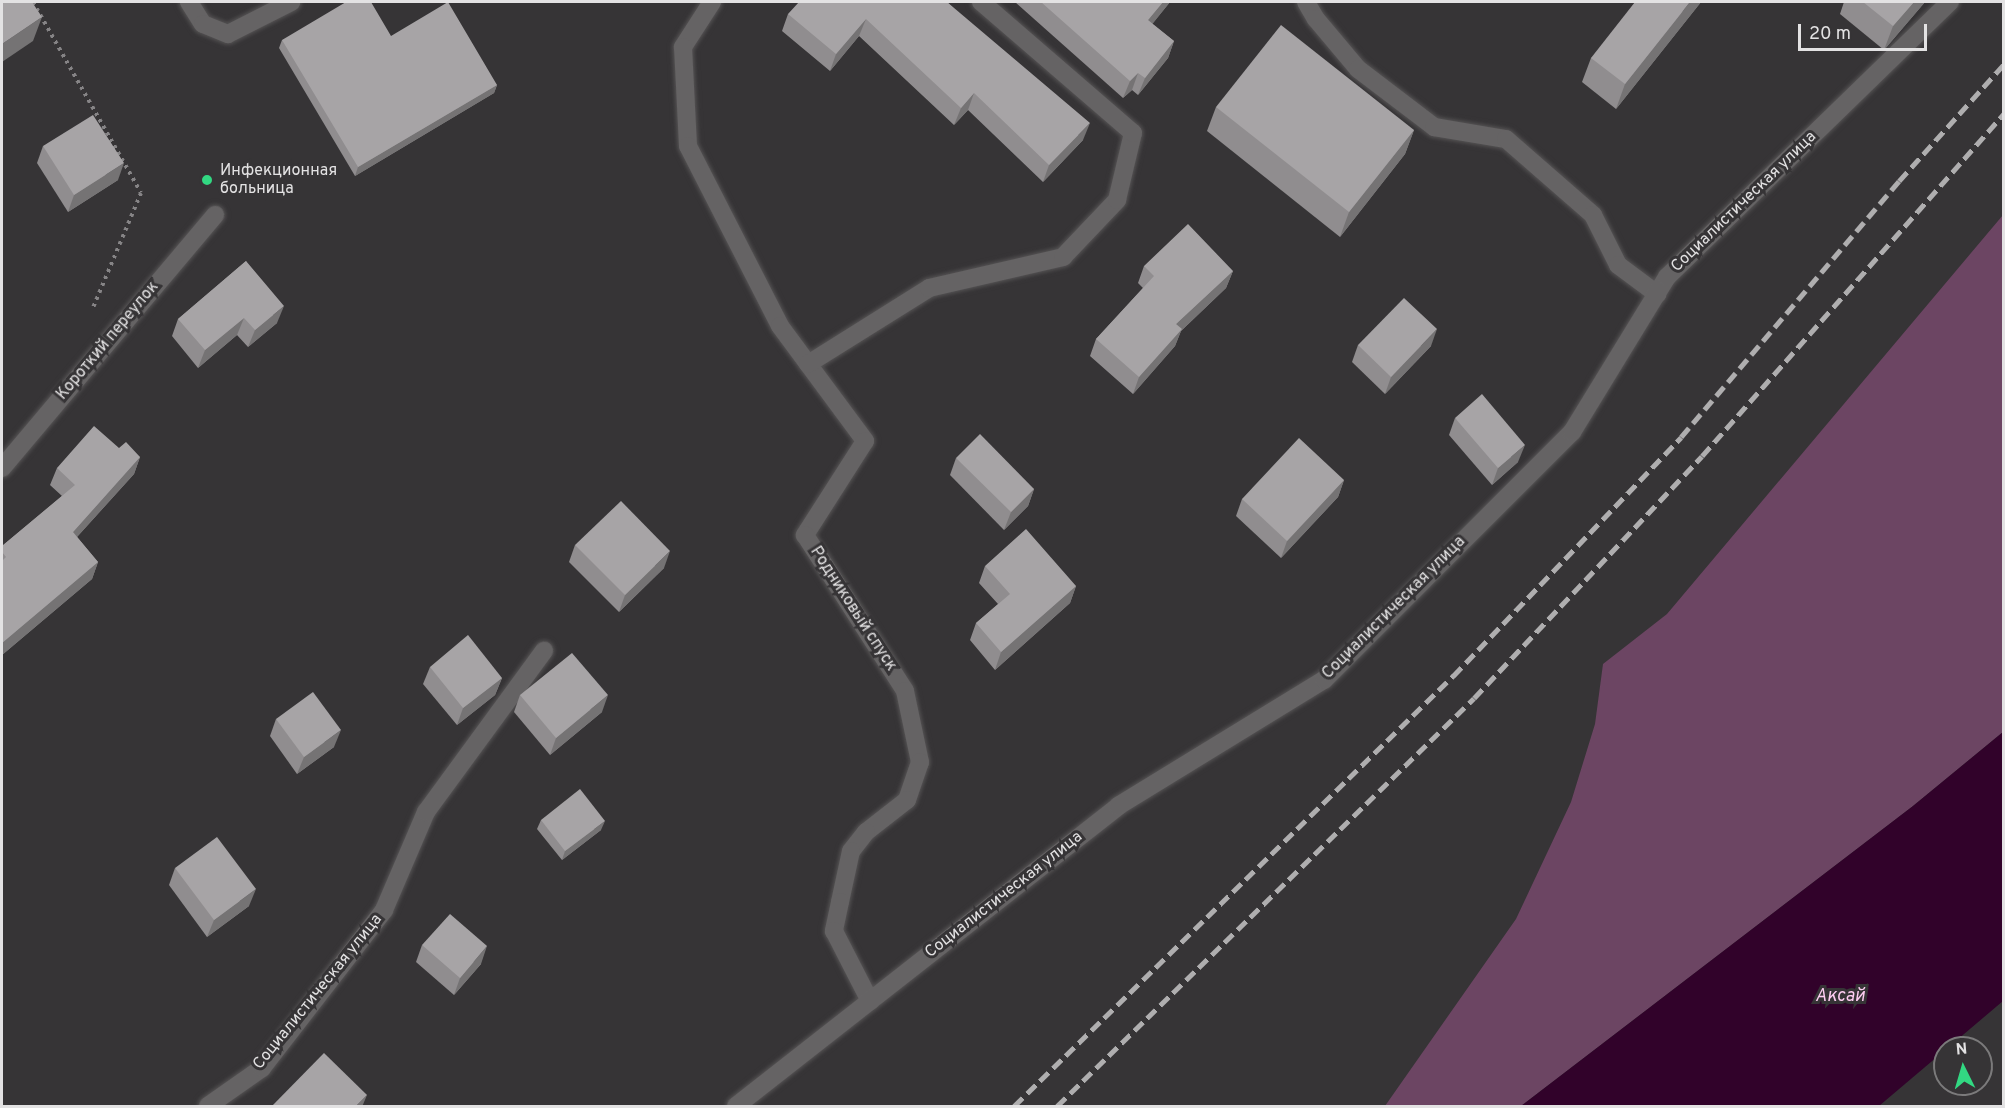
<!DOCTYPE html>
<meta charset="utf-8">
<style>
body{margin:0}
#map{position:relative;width:2005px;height:1108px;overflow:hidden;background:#363436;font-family:Overpass,sans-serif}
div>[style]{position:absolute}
.green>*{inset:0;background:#6c4563}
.water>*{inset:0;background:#31022a}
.path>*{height:4px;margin-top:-2px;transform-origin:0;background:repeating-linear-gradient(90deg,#868486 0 3px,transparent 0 7.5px)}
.roads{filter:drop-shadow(0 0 2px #555354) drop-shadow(0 0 2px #555354)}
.minor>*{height:18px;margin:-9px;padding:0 9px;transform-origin:9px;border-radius:9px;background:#656364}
.rail>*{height:4.5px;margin-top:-2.25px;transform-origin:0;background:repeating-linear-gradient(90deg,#afaeaf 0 12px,transparent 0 18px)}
.wall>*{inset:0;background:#908d8f}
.shaded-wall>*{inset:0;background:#757374}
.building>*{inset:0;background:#a7a4a6}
.dots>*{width:16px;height:16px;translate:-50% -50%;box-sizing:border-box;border:3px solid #363436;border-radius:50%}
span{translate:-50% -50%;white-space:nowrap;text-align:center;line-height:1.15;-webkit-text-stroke:6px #363436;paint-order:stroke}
.poi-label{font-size:16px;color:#e3e2e3}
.left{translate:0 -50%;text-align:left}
.street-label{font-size:16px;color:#e3e2e3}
.water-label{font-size:18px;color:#fecdf2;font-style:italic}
.frame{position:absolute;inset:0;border:3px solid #e3e2e3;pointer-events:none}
.north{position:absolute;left:1933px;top:1036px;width:60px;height:60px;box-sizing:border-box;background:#363436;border:2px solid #7b7a7b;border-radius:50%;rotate:355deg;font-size:16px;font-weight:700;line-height:24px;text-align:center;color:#e3e2e3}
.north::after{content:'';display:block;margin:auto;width:21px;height:27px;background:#32d882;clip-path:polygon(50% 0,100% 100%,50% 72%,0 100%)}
.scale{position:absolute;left:1798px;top:24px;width:129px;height:27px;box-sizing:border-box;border:3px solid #e3e2e3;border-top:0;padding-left:8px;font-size:18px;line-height:21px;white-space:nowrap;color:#e3e2e3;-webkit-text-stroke:4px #363436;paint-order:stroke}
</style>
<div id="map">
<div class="green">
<i style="clip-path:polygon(2003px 215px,2003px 732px,1913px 806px,1521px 1106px,1385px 1106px,1516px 919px,1571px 802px,1595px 724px,1603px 664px,1667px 614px)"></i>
</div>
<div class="water">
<i style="clip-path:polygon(2003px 732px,2003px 1001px,1879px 1106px,1521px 1106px,1913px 806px)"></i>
</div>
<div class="path">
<i style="left:33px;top:2px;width:219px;rotate:60.5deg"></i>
<i style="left:141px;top:193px;width:125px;rotate:112.7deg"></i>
</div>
<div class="roads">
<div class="minor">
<i style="left:189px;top:2px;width:26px;rotate:58deg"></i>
<i style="left:203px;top:24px;width:27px;rotate:22deg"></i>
<i style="left:228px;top:34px;width:71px;rotate:-26.9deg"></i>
<i style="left:712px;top:2px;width:54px;rotate:122.8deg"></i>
<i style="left:683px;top:47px;width:99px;rotate:87.1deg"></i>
<i style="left:688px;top:146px;width:202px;rotate:62.9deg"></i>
<i style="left:780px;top:326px;width:143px;rotate:53.5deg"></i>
<i style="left:865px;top:441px;width:112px;rotate:122.6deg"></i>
<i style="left:805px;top:535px;width:185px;rotate:57.3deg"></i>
<i style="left:905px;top:691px;width:73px;rotate:78.1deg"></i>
<i style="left:920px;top:762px;width:40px;rotate:108.9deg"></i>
<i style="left:907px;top:800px;width:52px;rotate:142deg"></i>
<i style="left:866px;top:832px;width:24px;rotate:128deg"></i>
<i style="left:851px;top:851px;width:52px;rotate:102.2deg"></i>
<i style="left:840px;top:902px;width:30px;rotate:102deg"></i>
<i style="left:834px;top:931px;width:79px;rotate:62.8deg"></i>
<i style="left:1306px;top:2px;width:20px;rotate:60deg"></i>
<i style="left:1316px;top:19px;width:65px;rotate:50deg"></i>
<i style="left:1358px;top:69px;width:96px;rotate:37.3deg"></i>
<i style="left:1434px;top:127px;width:73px;rotate:9.5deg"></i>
<i style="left:1506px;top:139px;width:116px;rotate:41.1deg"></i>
<i style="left:1593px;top:215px;width:56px;rotate:63.4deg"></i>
<i style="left:1618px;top:265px;width:49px;rotate:36.6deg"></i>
<i style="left:808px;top:364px;width:143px;rotate:-32.1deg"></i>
<i style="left:929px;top:288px;width:138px;rotate:-13deg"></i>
<i style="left:1063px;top:257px;width:79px;rotate:-46.5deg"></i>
<i style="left:1117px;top:200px;width:69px;rotate:-76.6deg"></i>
<i style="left:1133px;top:133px;width:201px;rotate:-139.2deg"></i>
<i style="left:2px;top:468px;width:331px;rotate:-49.9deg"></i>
<i style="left:208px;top:1106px;width:66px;rotate:-35.1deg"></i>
<i style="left:262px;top:1068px;width:200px;rotate:-52.3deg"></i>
<i style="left:384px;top:910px;width:107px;rotate:-66.8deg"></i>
<i style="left:426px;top:812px;width:200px;rotate:-53.8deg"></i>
<i style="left:736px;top:1106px;width:486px;rotate:-38.1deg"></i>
<i style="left:1118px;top:806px;width:241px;rotate:-31.5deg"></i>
<i style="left:1324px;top:680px;width:351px;rotate:-45deg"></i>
<i style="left:1572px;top:432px;width:182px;rotate:-58.5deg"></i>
<i style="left:1667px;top:277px;width:395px;rotate:-44.2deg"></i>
</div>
</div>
<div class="rail">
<i style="left:1014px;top:1106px;width:615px;rotate:-44.41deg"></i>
<i style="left:1453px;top:676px;width:330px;rotate:-46.3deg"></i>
<i style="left:1681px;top:437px;width:336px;rotate:-49.6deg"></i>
<i style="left:1899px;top:181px;width:157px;rotate:-48.1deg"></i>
<i style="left:1057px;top:1106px;width:583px;rotate:-44.37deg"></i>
<i style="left:1474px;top:698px;width:332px;rotate:-46.7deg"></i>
<i style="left:1702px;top:456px;width:457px;rotate:-48.6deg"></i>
</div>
<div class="wall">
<i style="clip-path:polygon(947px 2px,1083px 140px,1043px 182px,968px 110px,954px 125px,859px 36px,830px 71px,782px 31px,788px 14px)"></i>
<i style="clip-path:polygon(1015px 2px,1170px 2px,1152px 24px,1174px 41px,1168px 58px,1138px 95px,1132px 90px,1123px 98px)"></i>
<i style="clip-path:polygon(1701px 2px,1616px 109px,1582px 82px,1591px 58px)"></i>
<i style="clip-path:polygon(1844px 2px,1925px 2px,1884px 50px,1840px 14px)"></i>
<i style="clip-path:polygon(391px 36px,497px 85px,494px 93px,355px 176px,279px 48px,282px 40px)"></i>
<i style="clip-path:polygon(1216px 107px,1414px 130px,1405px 154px,1340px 237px,1207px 131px)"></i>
<i style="clip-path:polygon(43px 146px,118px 180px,68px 212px,37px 163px)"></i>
<i style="clip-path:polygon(246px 261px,277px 323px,248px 347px,237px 335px,198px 368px,172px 336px,178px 319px)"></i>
<i style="clip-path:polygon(1144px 266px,1233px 271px,1226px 288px,1181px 331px,1175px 346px,1133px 394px,1090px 356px,1096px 339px,1143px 288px,1138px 283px)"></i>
<i style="clip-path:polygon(1358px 345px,1431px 346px,1385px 394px,1352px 362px)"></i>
<i style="clip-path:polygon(1455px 418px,1518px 462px,1492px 485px,1449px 435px)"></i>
<i style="clip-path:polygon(119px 448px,140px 457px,134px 474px,77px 537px,98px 562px,92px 579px,2px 655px,2px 546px,62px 496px,50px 485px,57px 468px)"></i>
<i style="clip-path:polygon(956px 458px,1034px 489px,1028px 506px,1004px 530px,950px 475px)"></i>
<i style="clip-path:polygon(1344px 480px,1338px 497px,1281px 558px,1236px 516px,1242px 499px)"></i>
<i style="clip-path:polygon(575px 545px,664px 568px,619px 612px,569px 562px)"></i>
<i style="clip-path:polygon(985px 566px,1076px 586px,1070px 603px,995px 670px,970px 640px,976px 623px,998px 604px,979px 583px)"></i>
<i style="clip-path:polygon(430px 667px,502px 678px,495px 695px,457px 725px,423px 684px)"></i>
<i style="clip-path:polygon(520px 695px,602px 712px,550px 755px,514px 712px)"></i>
<i style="clip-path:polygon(276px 719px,334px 747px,297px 774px,270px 736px)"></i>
<i style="clip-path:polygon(541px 820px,601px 830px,562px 860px,537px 829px)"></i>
<i style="clip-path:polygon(175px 868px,249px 906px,207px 937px,169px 885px)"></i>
<i style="clip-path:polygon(422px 945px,481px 964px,454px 995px,416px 962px)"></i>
</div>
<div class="shaded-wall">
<i style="clip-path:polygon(1163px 2px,1170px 2px,1142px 37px,1148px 20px)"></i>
<i style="clip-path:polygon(1690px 2px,1701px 2px,1616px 109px,1625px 84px)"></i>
<i style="clip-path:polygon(1914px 2px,1925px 2px,1884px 50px,1893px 26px)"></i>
<i style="clip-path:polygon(42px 17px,33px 41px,2px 62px,2px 44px)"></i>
<i style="clip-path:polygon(866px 19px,859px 36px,830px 71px,836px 54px)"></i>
<i style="clip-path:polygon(1174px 41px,1168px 58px,1138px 95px,1145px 78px)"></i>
<i style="clip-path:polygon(1138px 73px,1132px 90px,1123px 98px,1130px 81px)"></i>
<i style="clip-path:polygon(497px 85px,494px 93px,355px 176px,358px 167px)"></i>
<i style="clip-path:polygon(974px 93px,968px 110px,954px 125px,961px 108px)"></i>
<i style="clip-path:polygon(1090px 123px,1083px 140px,1043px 182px,1049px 165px)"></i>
<i style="clip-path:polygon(1414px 130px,1405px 154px,1340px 237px,1349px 212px)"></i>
<i style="clip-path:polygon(124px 163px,118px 180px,68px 212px,74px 195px)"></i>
<i style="clip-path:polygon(1233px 271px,1226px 288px,1181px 331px,1175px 346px,1133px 394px,1139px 377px,1176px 324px)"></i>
<i style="clip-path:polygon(284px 306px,277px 323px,248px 347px,255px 330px)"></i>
<i style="clip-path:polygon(244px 318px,237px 335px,198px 368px,205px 350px)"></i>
<i style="clip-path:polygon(1437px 329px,1431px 346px,1385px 394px,1391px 377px)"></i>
<i style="clip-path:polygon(1525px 445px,1518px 462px,1492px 485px,1498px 468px)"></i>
<i style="clip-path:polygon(140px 457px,134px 474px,66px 549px,73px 532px)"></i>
<i style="clip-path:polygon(1344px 480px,1338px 497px,1281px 558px,1287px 541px)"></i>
<i style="clip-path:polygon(1034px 489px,1028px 506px,1004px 530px,1011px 512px)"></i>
<i style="clip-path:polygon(670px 551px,664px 568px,619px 612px,625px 595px)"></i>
<i style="clip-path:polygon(98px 562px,92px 579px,2px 655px,2px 643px)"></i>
<i style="clip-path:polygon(1076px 586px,1070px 603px,995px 670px,1001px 652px)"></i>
<i style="clip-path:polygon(502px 678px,495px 695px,457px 725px,463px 708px)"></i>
<i style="clip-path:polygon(608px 695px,602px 712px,550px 755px,556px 738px)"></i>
<i style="clip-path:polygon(341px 730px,334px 747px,297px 774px,304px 757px)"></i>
<i style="clip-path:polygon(605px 821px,601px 830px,562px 860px,565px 851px)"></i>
<i style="clip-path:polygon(256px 889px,249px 906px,207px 937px,214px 920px)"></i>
<i style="clip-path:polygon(487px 946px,481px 964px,454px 995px,460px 978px)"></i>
<i style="clip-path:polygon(367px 1095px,362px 1107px,355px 1107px)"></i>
</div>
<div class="building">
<i style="clip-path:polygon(2px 2px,32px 2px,42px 17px,2px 44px)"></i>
<i style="clip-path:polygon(346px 2px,371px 2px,391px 36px,448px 2px,497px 85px,358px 167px,282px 40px)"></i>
<i style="clip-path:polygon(799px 2px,947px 2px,1090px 123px,1049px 165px,974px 93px,961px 108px,866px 19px,836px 54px,788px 14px)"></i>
<i style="clip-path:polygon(1041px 2px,1163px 2px,1148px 20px,1174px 41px,1145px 78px,1138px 73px,1130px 81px)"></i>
<i style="clip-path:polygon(1635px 2px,1690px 2px,1625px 84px,1591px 58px)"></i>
<i style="clip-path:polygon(1863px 2px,1914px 2px,1893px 26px)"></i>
<i style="clip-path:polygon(1281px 25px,1414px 130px,1349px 212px,1216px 107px)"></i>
<i style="clip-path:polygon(93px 115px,124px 163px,74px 195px,43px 146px)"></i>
<i style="clip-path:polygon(1188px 224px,1233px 271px,1176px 324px,1182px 329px,1139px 377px,1096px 339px,1154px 276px,1144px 266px)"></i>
<i style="clip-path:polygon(246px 261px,284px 306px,255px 330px,244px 318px,205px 350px,178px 319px)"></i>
<i style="clip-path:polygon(1404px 298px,1437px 329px,1391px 377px,1358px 345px)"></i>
<i style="clip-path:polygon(1482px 394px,1525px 445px,1498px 468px,1455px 418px)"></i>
<i style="clip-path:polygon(94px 426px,119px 448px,126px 442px,140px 457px,73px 532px,98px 562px,2px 643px,2px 561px,6px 557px,2px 552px,2px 546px,75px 485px,57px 468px)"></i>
<i style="clip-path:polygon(980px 434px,1034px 489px,1011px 512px,956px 458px)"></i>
<i style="clip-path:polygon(1299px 438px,1344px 480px,1287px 541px,1242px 499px)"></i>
<i style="clip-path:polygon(621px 501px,670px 551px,625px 595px,575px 545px)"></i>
<i style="clip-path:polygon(1026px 529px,1076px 586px,1001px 652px,976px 623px,1010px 594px,985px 566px)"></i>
<i style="clip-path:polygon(468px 635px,502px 678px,463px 708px,430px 667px)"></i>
<i style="clip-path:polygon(572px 653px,608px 695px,556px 738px,520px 695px)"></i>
<i style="clip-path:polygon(313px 692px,341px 730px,304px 757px,276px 719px)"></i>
<i style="clip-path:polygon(580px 789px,605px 821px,565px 851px,541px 820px)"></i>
<i style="clip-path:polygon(217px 837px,256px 889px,214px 920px,175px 868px)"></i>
<i style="clip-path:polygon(450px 914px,487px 946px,460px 978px,422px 945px)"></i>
<i style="clip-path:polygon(324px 1053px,367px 1095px,355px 1107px,271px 1107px)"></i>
</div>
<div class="dots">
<i style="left:207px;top:180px;background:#32d882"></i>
</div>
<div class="poi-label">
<span class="left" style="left:220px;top:180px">Инфекционная<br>больница</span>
</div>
<div class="street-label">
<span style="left:1744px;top:202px;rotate:-44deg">Социалистическая улица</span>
<span style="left:108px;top:341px;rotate:-50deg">Короткий переулок</span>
<span style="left:1394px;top:608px;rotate:-45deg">Социалистическая улица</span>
<span style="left:853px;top:609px;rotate:57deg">Родниковый спуск</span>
<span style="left:1004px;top:895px;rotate:-38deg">Социалистическая улица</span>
<span style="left:318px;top:992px;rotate:-51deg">Социалистическая улица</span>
</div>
<div class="water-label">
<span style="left:1840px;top:997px">Аксай</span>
</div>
<div class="frame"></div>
<div class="north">N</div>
<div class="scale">20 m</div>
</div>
